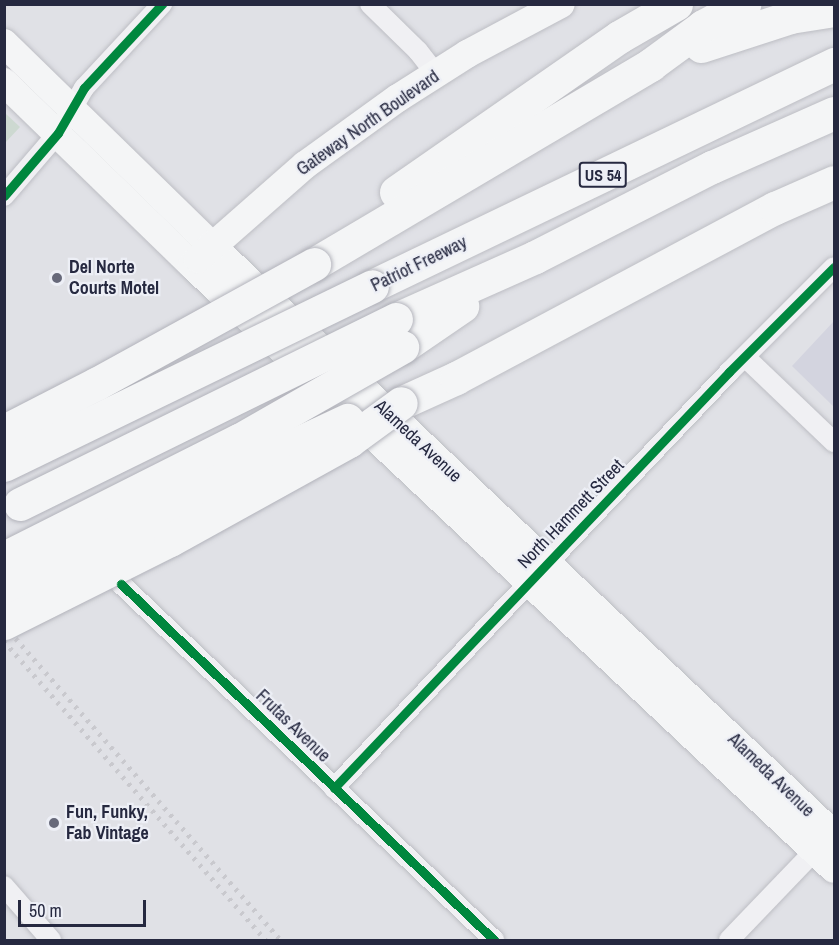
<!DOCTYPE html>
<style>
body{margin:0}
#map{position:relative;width:839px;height:945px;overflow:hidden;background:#e0e1e6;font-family:"Archivo Narrow",sans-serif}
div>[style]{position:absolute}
.built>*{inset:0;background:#d3d4df}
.green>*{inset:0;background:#cdd9d1}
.roads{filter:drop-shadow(0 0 2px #bdbec4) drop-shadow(0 0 2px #bdbec4)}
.street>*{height:20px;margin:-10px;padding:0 10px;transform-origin:10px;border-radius:10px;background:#f0f0f3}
.secondary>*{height:28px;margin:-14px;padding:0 14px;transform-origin:14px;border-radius:14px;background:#f4f5f6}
.highway>*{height:33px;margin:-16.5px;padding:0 16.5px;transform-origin:16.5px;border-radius:16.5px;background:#f4f5f6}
.rail>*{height:4.5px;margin-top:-2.25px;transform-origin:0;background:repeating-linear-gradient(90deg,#c9c9ce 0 3px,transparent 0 9px)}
.bridges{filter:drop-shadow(0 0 2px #b2b3bb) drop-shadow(0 0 2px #b2b3bb)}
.highway-bridge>*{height:33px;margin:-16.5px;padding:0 16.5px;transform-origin:16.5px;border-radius:16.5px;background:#f4f5f6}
.cycleway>*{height:9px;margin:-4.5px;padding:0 4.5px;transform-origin:4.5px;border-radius:4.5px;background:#00873e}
.dots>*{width:16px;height:16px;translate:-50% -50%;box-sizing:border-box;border:3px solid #edeff6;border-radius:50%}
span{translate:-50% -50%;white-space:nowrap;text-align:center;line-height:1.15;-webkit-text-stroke:4.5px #edeff6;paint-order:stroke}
.shield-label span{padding:2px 4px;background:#edeff6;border:2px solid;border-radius:4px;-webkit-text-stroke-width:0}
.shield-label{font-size:16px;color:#262940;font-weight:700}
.street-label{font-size:18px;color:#262940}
.poi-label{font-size:18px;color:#262940;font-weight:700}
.left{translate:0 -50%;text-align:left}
.frame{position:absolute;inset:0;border:6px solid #262940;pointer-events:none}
.scale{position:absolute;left:18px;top:900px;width:128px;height:27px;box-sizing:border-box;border:3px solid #262940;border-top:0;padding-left:8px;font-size:18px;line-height:21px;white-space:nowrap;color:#262940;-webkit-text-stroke:4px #edeff6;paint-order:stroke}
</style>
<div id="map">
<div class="built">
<i style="clip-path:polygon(834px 321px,834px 407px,792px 366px)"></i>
</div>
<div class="green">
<i style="clip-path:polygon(5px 113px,20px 127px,5px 143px,4px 143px)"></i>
</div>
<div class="roads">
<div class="street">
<i style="left:370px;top:4px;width:67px;rotate:44.4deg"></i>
<i style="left:418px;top:51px;width:29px;rotate:52deg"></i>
<i style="left:4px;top:196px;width:83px;rotate:-49.4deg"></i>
<i style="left:58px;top:133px;width:52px;rotate:-60deg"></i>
<i style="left:84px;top:88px;width:115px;rotate:-47.1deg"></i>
<i style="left:746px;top:358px;width:122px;rotate:43.7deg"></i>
<i style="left:121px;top:584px;width:516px;rotate:43.66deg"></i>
<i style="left:334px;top:788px;width:574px;rotate:-46.48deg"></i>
<i style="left:729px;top:372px;width:148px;rotate:-45deg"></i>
<i style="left:4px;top:886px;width:72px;rotate:49deg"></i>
<i style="left:729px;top:940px;width:134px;rotate:-46.2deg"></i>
</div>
<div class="secondary">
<i style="left:4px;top:43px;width:289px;rotate:44.3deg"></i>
<i style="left:211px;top:245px;width:858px;rotate:43.44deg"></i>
<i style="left:4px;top:82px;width:262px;rotate:44.2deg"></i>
<i style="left:192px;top:265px;width:881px;rotate:43.25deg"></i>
<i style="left:198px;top:259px;width:142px;rotate:-41.3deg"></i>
<i style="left:305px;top:165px;width:115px;rotate:-35.8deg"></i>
<i style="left:398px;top:98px;width:82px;rotate:-32.5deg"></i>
<i style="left:467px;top:54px;width:106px;rotate:-28deg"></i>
</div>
<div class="highway">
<i style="left:701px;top:46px;width:94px;rotate:-18deg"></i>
<i style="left:790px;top:17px;width:45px;rotate:-9deg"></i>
<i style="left:396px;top:192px;width:272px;rotate:-34.8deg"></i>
<i style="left:619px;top:37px;width:66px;rotate:-30.1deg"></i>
<i style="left:314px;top:264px;width:391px;rotate:-30.6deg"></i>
<i style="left:650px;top:65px;width:66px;rotate:-36.3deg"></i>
<i style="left:703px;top:26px;width:47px;rotate:-28.2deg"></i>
<i style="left:372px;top:286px;width:513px;rotate:-25.67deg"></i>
<i style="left:396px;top:319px;width:152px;rotate:-24deg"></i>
<i style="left:535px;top:257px;width:199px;rotate:-27deg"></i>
<i style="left:712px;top:167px;width:133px;rotate:-23.9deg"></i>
<i style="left:402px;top:347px;width:73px;rotate:-34.3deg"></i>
<i style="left:401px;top:403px;width:60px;rotate:-24.4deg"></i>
<i style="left:456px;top:378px;width:361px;rotate:-28.1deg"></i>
<i style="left:775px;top:208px;width:64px;rotate:-23.8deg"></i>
</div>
</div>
<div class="rail">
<i style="left:4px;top:625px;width:419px;rotate:48.7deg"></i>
<i style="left:4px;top:641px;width:398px;rotate:48.8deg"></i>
</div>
<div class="bridges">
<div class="highway-bridge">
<i style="left:4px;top:431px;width:103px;rotate:-27.1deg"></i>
<i style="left:96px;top:384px;width:249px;rotate:-28.8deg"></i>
<i style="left:4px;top:465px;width:409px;rotate:-25.9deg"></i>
<i style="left:20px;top:504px;width:419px;rotate:-26.2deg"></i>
<i style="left:4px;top:558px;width:263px;rotate:-26.7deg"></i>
<i style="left:239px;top:440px;width:188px;rotate:-29.7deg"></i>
<i style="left:4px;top:588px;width:259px;rotate:-26.6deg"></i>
<i style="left:236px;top:472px;width:123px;rotate:-25.1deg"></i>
<i style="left:4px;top:623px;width:186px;rotate:-26.6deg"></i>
<i style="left:170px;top:540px;width:205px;rotate:-28.9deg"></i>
<i style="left:349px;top:441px;width:64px;rotate:-36.2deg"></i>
</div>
</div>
<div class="cycleway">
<i style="left:4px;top:196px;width:83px;rotate:-49.4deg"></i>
<i style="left:58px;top:133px;width:52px;rotate:-60deg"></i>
<i style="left:84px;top:88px;width:115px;rotate:-47.1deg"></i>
<i style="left:121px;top:584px;width:516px;rotate:43.66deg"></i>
<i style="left:334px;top:788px;width:574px;rotate:-46.48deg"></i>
<i style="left:729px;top:372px;width:148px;rotate:-45deg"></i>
</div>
<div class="dots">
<i style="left:57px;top:278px;background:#67697a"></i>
<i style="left:54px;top:823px;background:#67697a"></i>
</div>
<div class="shield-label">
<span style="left:603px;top:175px">US 54</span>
</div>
<div class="street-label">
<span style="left:368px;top:123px;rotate:-35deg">Gateway North Boulevard</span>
<span style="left:419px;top:264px;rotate:-26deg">Patriot Freeway</span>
<span style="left:418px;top:441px;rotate:43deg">Alameda Avenue</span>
<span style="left:571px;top:514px;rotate:-46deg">North Hammett Street</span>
<span style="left:293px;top:726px;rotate:44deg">Frutas Avenue</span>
<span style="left:771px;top:775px;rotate:44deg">Alameda Avenue</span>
</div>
<div class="poi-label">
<span class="left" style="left:69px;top:278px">Del Norte<br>Courts Motel</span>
<span class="left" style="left:66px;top:823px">Fun, Funky,<br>Fab Vintage</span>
</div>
<div class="frame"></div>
<div class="scale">50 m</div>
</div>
